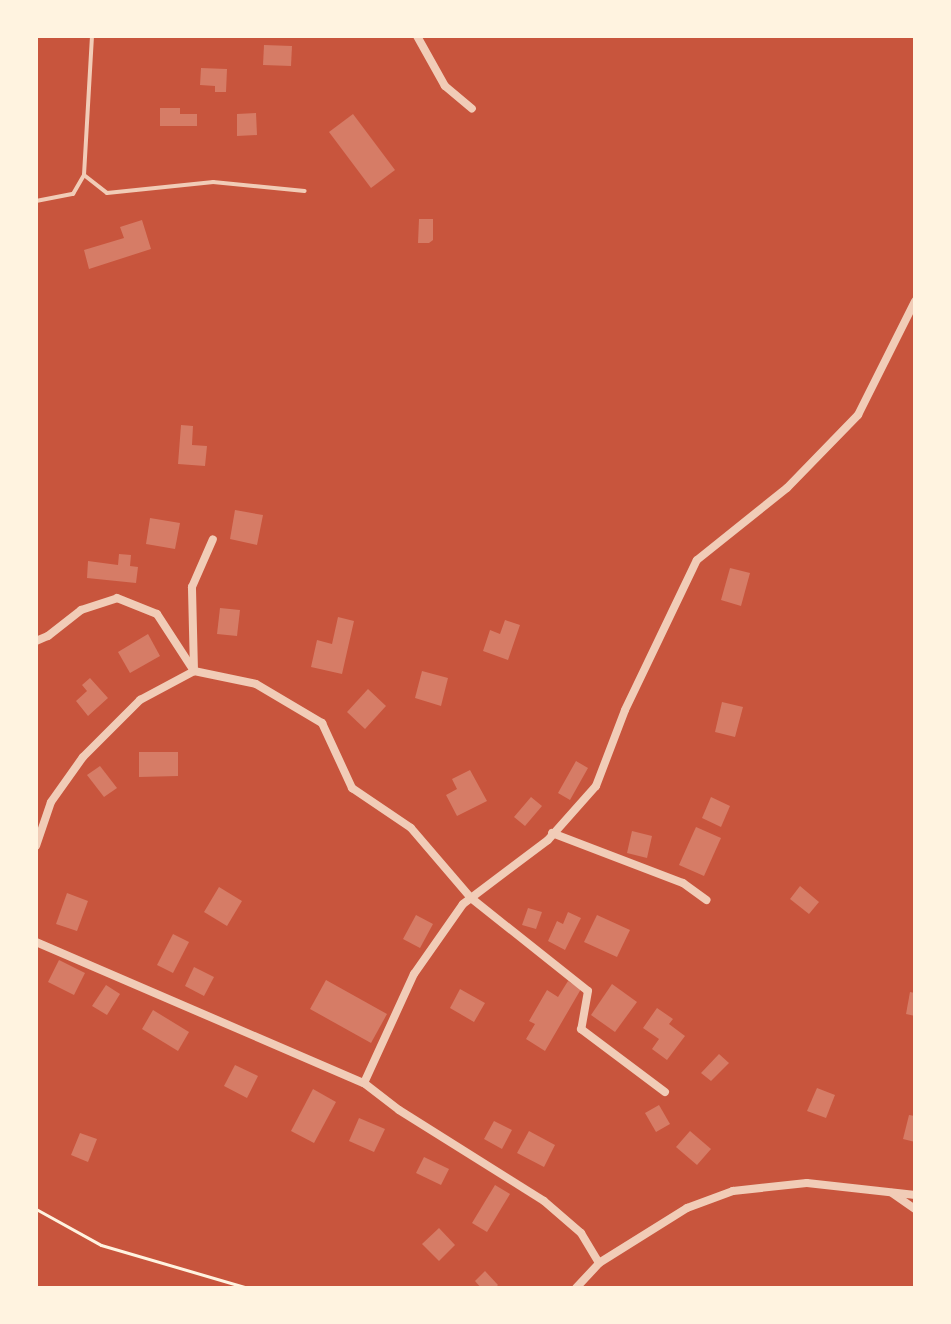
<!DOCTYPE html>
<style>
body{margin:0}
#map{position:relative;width:951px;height:1324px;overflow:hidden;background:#c8553d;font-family:"Roboto Condensed",sans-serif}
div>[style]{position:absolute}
.building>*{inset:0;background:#d67c66}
.path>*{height:3px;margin:-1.5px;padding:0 1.5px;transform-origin:1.5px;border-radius:1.5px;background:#fff3e0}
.service>*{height:4px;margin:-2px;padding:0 2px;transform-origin:2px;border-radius:2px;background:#f1ccb7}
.minor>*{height:8px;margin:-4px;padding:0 4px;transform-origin:4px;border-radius:4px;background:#f1ccb7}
span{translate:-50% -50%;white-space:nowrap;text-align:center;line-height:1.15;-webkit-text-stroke:6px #fff3e0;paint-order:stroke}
.frame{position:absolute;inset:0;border:38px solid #fff3e0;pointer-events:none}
</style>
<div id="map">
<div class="building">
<i style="clip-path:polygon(264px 45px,292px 46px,291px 66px,263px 65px)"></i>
<i style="clip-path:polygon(201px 68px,227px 69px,226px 92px,215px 92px,215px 86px,200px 85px)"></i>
<i style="clip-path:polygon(160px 108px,180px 108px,180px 114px,197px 114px,197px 126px,160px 126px)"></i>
<i style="clip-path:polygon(256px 113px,257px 135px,237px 136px,237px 114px)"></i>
<i style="clip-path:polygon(353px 114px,395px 170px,371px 188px,329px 132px)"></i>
<i style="clip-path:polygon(419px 219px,433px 219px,433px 240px,429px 243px,418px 243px)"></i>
<i style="clip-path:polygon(142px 220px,151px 249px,89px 269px,84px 250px,124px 238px,120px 227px)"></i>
<i style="clip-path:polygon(181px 425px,193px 426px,192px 445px,207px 446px,205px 466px,178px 464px)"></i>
<i style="clip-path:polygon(235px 510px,263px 515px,257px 545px,230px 539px)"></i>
<i style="clip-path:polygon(150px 518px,180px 523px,175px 549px,146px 544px)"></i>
<i style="clip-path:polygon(119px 554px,131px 555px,130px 566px,138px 567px,136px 583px,87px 578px,88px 561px,118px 565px)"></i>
<i style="clip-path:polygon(730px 568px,750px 573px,741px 606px,721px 600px)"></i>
<i style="clip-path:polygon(220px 608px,240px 610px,237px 636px,217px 634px)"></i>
<i style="clip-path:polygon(338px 617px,354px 621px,342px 674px,311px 667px,317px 640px,332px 644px)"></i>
<i style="clip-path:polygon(505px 620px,520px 625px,508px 660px,483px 651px,490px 630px,500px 634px)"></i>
<i style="clip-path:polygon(148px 634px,160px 656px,130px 673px,118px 652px)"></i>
<i style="clip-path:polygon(422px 671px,448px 678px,441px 706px,415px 698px)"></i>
<i style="clip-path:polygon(90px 678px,108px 698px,88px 716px,76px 701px,87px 691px,82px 685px)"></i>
<i style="clip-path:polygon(368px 689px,386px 706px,365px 729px,347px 712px)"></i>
<i style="clip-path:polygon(722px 702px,743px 707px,735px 737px,715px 732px)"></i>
<i style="clip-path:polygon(139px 752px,178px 752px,178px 776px,139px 777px)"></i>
<i style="clip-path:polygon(576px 761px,588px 768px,570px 800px,558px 793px)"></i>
<i style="clip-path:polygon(100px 766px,117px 788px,104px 797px,87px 775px)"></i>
<i style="clip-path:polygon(470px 770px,487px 801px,457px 816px,446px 795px,457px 789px,452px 779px)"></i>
<i style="clip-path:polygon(531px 797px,542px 806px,525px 826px,514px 817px)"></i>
<i style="clip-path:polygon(711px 797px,730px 806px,721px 827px,702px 818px)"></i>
<i style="clip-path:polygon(696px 827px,721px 838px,704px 876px,679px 865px)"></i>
<i style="clip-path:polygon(632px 831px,652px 836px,647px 858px,627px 853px)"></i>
<i style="clip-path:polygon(800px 886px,819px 902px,809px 914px,790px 899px)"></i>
<i style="clip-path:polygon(219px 887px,242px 901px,227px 926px,204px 912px)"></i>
<i style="clip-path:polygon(67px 893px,88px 901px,77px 931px,56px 924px)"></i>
<i style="clip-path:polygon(528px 908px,542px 912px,536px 929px,522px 925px)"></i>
<i style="clip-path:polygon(568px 912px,581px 918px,565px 950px,548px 941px,557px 921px,563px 924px)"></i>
<i style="clip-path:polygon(416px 915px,433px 924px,420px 948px,403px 939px)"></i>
<i style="clip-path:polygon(597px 915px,630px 930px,617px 957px,584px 942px)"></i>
<i style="clip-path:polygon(173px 934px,189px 942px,173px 973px,157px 965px)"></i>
<i style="clip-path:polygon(59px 960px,85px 973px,74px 995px,48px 982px)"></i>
<i style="clip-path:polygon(194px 967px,214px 977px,204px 996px,185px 986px)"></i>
<i style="clip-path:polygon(326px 980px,387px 1014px,371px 1043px,310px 1009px)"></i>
<i style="clip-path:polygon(568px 981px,581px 989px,545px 1051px,526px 1039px,535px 1024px,529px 1021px,547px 990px,558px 997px)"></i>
<i style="clip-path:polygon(612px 984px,637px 1002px,615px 1032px,591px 1015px)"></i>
<i style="clip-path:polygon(106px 985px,120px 994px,107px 1015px,92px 1006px)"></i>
<i style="clip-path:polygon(460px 989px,485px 1003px,474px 1022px,450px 1008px)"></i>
<i style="clip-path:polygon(910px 992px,915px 993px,915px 1016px,906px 1014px)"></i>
<i style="clip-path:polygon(657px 1008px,673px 1019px,669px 1024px,685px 1036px,667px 1060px,652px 1049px,659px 1039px,643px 1028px)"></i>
<i style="clip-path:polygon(153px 1010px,189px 1032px,178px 1051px,142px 1029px)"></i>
<i style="clip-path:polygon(719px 1054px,729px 1063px,711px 1081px,701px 1073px)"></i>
<i style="clip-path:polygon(235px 1065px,258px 1076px,247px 1098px,224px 1086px)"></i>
<i style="clip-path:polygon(817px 1088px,835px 1095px,826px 1118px,807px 1111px)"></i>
<i style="clip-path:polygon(313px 1089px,336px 1102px,314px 1143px,291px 1131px)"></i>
<i style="clip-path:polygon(659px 1105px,670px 1124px,656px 1132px,645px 1113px)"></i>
<i style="clip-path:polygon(909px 1115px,915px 1116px,915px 1142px,903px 1139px)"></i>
<i style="clip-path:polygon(359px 1118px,385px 1129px,374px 1152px,349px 1141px)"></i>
<i style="clip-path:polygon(494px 1121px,512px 1130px,502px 1149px,484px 1139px)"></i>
<i style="clip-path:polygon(529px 1131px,555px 1145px,544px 1167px,517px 1153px)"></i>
<i style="clip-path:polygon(690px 1131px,711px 1149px,697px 1165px,676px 1147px)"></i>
<i style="clip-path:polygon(80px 1133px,97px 1139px,88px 1162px,71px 1155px)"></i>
<i style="clip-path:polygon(424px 1157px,449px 1169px,441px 1185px,416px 1173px)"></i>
<i style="clip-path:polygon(495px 1185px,510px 1194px,487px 1232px,472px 1223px)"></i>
<i style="clip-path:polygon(439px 1228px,455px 1245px,439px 1261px,422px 1244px)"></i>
<i style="clip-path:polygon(485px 1271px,498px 1285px,495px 1288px,481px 1288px,475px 1281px)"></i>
</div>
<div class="path">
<i style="left:36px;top:1209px;width:74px;rotate:29deg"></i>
<i style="left:101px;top:1245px;width:153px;rotate:16.3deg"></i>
</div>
<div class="service">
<i style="left:92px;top:36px;width:139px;rotate:93.3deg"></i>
<i style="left:84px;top:175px;width:29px;rotate:38deg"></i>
<i style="left:107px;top:193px;width:107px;rotate:-5.9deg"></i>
<i style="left:213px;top:182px;width:92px;rotate:5.6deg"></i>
<i style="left:36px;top:201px;width:38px;rotate:-11deg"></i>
<i style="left:73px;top:194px;width:22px;rotate:-60deg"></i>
</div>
<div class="minor">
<i style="left:417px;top:36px;width:57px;rotate:60.8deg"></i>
<i style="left:445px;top:86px;width:35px;rotate:40deg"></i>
<i style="left:36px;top:641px;width:13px;rotate:-23deg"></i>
<i style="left:48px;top:636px;width:42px;rotate:-38.2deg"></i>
<i style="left:81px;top:610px;width:38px;rotate:-18deg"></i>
<i style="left:117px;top:598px;width:43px;rotate:21.8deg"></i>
<i style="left:157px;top:614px;width:68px;rotate:57deg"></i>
<i style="left:194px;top:671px;width:63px;rotate:11.8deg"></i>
<i style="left:256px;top:684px;width:77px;rotate:30.6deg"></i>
<i style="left:322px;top:723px;width:72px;rotate:65.2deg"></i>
<i style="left:352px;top:788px;width:71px;rotate:34.1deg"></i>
<i style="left:411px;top:828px;width:92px;rotate:49.4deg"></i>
<i style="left:471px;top:898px;width:149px;rotate:38.5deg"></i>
<i style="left:588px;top:991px;width:39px;rotate:100deg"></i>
<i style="left:581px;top:1029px;width:105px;rotate:36.9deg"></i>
<i style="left:552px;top:833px;width:140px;rotate:20.9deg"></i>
<i style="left:683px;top:883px;width:29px;rotate:36deg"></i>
<i style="left:36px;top:846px;width:46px;rotate:-71.2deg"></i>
<i style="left:51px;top:802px;width:55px;rotate:-54.6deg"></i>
<i style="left:83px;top:757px;width:81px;rotate:-45deg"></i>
<i style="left:140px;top:700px;width:61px;rotate:-28.2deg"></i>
<i style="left:194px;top:671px;width:84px;rotate:-91.4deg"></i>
<i style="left:192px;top:587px;width:52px;rotate:-66.4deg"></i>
<i style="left:36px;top:942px;width:357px;rotate:23.3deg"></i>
<i style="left:364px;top:1083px;width:44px;rotate:37.6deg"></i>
<i style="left:399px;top:1110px;width:171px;rotate:32.1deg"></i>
<i style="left:544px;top:1201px;width:49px;rotate:40.9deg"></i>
<i style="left:581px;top:1233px;width:35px;rotate:59deg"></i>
<i style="left:364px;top:1083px;width:120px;rotate:-65.4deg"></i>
<i style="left:414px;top:974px;width:85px;rotate:-55deg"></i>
<i style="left:463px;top:904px;width:106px;rotate:-37deg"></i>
<i style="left:548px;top:840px;width:72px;rotate:-48.4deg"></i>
<i style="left:596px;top:786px;width:81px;rotate:-69.1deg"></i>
<i style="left:625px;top:710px;width:166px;rotate:-64.4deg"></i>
<i style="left:697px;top:560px;width:115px;rotate:-38.7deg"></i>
<i style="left:787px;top:488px;width:102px;rotate:-45.8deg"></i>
<i style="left:858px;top:415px;width:127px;rotate:-63.4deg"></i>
<i style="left:892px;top:1193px;width:28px;rotate:35deg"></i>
<i style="left:576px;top:1288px;width:34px;rotate:-47deg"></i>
<i style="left:599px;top:1263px;width:104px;rotate:-32deg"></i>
<i style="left:687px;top:1208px;width:49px;rotate:-20.3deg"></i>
<i style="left:733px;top:1191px;width:74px;rotate:-6.2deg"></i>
<i style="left:807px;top:1183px;width:109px;rotate:6.3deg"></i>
</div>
<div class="frame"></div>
</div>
